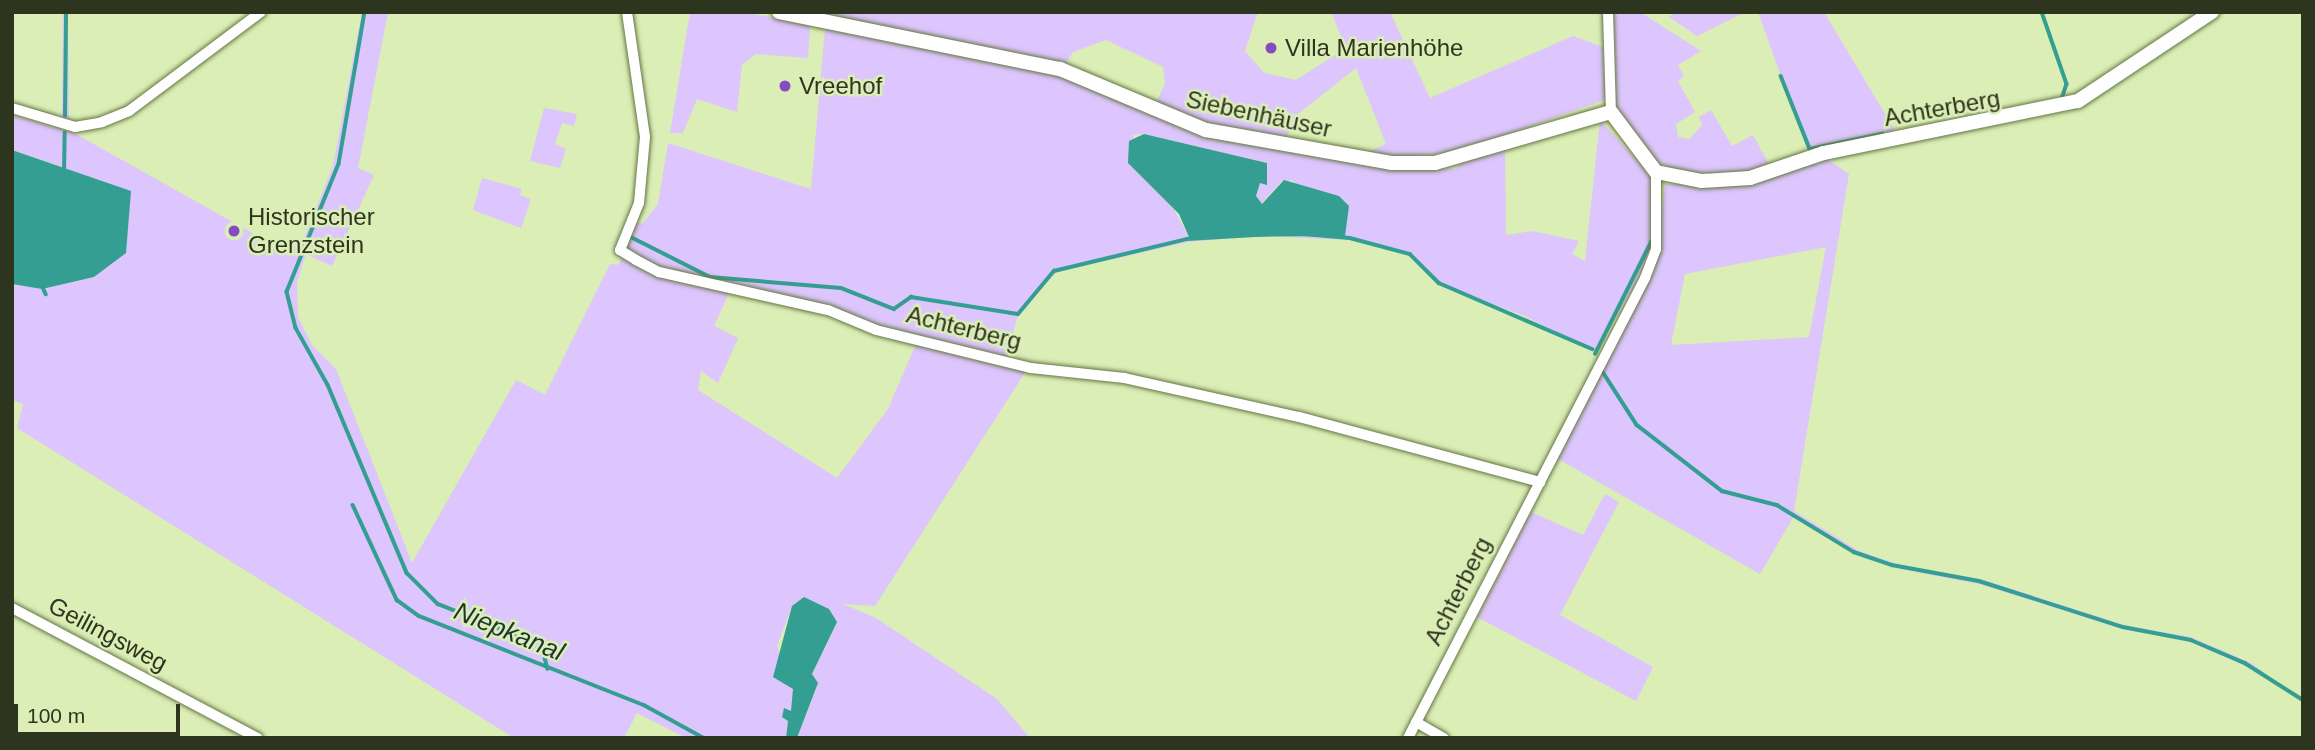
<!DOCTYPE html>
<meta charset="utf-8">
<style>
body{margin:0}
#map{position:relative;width:2315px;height:750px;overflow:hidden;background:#daeeb6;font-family:Arial,sans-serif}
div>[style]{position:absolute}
.green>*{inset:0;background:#ddc5fd}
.water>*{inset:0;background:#349e92}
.stream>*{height:3.5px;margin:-1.75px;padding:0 1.75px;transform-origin:1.75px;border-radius:1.75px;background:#349e92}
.roads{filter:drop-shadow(0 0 2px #647643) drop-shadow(0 0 2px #647643)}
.minor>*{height:10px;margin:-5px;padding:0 5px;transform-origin:5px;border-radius:5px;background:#fff}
.tertiary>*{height:14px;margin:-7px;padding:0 7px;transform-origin:7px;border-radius:7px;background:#fff}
.dots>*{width:19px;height:19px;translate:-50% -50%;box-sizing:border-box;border:4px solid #daeeb6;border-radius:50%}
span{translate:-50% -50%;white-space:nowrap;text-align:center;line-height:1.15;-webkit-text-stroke:5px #daeeb6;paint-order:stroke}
.poi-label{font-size:24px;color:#2e351f}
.left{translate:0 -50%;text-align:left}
.street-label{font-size:24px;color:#2e351f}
.water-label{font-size:26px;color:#1d3431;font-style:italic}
.frame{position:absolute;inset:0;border:14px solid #2e351f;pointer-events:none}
.scale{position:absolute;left:14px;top:704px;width:166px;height:32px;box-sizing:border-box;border:4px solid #2e351f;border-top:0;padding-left:9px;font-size:21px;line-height:24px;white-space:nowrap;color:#2e351f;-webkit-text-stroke:5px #daeeb6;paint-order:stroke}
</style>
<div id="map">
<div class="green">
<i style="clip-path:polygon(63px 12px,68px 12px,69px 120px,62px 118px)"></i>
<i style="clip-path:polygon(362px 12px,388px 12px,358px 168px,374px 175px,332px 266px,306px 254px,297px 282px,298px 317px,312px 345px,336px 369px,412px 563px,516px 380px,545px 395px,610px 264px,618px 265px,622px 257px,730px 291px,714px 326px,738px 338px,718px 383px,701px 371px,698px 390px,837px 478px,888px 409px,916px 344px,1026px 371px,875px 606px,843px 604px,876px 618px,997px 699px,1030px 738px,797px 738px,818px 684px,812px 675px,837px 622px,804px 597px,792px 606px,777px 646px,794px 689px,791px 712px,784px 709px,782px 717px,788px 721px,786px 738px,686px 738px,637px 713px,624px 738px,514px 738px,17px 428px,23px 404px,12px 400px,12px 284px,42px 289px,94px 277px,126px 253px,66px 168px,12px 150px,12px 115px,74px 133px,279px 248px,285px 241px,300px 249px,333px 166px)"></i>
<i style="clip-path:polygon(690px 12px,744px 12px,810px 25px,808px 58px,756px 54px,742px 65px,737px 112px,697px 99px,683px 133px,670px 133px)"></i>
<i style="clip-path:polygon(804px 12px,1258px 12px,1245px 51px,1264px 73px,1296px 80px,1346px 48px,1331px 12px,1390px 12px,1430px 98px,1573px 36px,1603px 47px,1607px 99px,1457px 152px,1397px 157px,1365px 153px,1386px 144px,1356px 68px,1298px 114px,1286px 138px,1209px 125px,1154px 107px,1165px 84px,1163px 67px,1106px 40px,1073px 52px,1065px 65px)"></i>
<i style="clip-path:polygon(1611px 12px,1640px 12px,1701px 51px,1678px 65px,1684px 76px,1678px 81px,1695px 112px,1676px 124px,1678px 137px,1690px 139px,1702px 125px,1699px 117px,1711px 110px,1732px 146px,1753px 135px,1770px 166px,1730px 175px,1688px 174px,1653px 161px,1616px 110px)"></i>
<i style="clip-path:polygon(1675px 12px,1745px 12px,1697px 36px,1669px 17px)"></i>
<i style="clip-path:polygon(1758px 12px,1824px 12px,1897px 134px,1808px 151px)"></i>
<i style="clip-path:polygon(evenodd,825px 28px,1047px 70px,1207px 135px,1371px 164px,1456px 169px,1465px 156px,1505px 145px,1506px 235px,1533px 231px,1579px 241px,1572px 254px,1585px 261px,1600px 120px,1651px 176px,1654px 236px,1646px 264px,1596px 353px,1525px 316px,1438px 284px,1408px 255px,1352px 240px,1255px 236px,1188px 242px,1056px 272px,1017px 318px,1007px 358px,652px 266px,624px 248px,636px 222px,642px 224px,658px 204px,668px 143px,811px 189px,825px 28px,1144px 134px,1267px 163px,1266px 184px,1260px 183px,1256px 197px,1261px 204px,1281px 182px,1292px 180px,1345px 236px,1189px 237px,1133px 135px,1144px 134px)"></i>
<i style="clip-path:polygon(544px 108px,577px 114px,574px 126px,562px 123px,555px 144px,566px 149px,560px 168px,530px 161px)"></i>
<i style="clip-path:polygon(evenodd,1827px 159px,1849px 174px,1794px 511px,1859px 551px,1897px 564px,1984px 580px,2124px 625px,2191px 637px,2251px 663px,2303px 702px,2248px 667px,2190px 641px,2122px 629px,1983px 585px,1896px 568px,1857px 554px,1794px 516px,1760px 574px,1558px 459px,1657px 260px,1665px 184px,1750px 184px,1827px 159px,1826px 247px,1809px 337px,1671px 345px,1685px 274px,1826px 247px)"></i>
<i style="clip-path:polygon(482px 178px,522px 189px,520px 195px,531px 199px,521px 228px,473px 210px)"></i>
<i style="clip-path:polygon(1605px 494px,1619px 502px,1560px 615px,1653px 667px,1636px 701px,1477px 617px,1531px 512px,1583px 535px)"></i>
</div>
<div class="water">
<i style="clip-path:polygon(1144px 134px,1267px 163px,1267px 185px,1260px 183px,1256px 196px,1262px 204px,1284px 180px,1339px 196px,1349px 206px,1345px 236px,1189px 237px,1179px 214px,1128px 163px,1129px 141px)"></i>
<i style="clip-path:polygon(12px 150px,131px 191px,126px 253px,94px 277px,42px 289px,12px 284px)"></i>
<i style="clip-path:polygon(804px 597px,829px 609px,837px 622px,812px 674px,818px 683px,797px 738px,786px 738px,788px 721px,782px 717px,784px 708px,791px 711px,793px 689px,773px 677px,792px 606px)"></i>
</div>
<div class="stream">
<i style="left:365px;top:12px;width:154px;rotate:99.7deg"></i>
<i style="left:339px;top:164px;width:138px;rotate:112.1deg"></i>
<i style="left:287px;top:292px;width:37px;rotate:76deg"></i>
<i style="left:296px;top:328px;width:65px;rotate:60.7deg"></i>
<i style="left:328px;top:385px;width:204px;rotate:67.2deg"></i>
<i style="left:407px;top:573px;width:44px;rotate:45deg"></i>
<i style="left:438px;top:604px;width:84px;rotate:21.7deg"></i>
<i style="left:2042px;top:12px;width:76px;rotate:70.9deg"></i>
<i style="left:2067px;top:84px;width:16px;rotate:108deg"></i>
<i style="left:1781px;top:76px;width:79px;rotate:68.3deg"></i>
<i style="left:1810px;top:149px;width:74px;rotate:-11.8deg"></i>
<i style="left:65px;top:116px;width:104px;rotate:-89.4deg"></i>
<i style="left:64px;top:172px;width:39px;rotate:-89deg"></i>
<i style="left:629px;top:236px;width:91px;rotate:26.8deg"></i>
<i style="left:710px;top:277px;width:131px;rotate:4.8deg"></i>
<i style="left:841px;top:288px;width:57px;rotate:21.6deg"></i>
<i style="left:894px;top:309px;width:21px;rotate:-35deg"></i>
<i style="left:911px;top:297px;width:108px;rotate:9deg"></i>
<i style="left:1018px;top:314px;width:56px;rotate:-50.1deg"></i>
<i style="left:1054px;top:271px;width:137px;rotate:-13.5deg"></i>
<i style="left:1187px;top:239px;width:105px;rotate:-3.3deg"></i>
<i style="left:1292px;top:233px;width:58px;rotate:4.9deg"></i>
<i style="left:1350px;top:238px;width:62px;rotate:14.9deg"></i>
<i style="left:1410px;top:254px;width:41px;rotate:45deg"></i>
<i style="left:1439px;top:283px;width:167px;rotate:23.3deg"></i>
<i style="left:42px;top:285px;width:10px;rotate:66deg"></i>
<i style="left:1595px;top:354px;width:125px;rotate:-63.4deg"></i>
<i style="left:1603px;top:372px;width:63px;rotate:57.3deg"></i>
<i style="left:1637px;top:425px;width:108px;rotate:37.8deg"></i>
<i style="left:1722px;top:491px;width:57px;rotate:14.3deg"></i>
<i style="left:1777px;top:505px;width:90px;rotate:31.4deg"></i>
<i style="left:1854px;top:552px;width:40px;rotate:18.9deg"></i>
<i style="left:1892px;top:565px;width:88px;rotate:10.4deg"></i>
<i style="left:1979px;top:581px;width:151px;rotate:17.7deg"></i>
<i style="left:2123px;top:627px;width:69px;rotate:10.8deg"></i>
<i style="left:2191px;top:640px;width:59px;rotate:23.1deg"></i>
<i style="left:2245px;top:663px;width:69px;rotate:32.5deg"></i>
<i style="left:353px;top:505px;width:105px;rotate:65.1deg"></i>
<i style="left:397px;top:600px;width:27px;rotate:36deg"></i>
<i style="left:419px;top:616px;width:242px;rotate:21.6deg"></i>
<i style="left:644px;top:705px;width:68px;rotate:28.8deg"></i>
<i style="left:545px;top:658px;width:11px;rotate:75deg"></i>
</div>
<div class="roads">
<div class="minor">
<i style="left:627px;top:12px;width:126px;rotate:81.8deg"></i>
<i style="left:645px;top:137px;width:66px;rotate:95.2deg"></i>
<i style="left:639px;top:203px;width:51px;rotate:112deg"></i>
<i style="left:620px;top:250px;width:19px;rotate:32deg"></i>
<i style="left:636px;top:260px;width:26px;rotate:28deg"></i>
<i style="left:659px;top:272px;width:173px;rotate:12.7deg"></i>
<i style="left:828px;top:310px;width:52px;rotate:22.6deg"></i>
<i style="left:876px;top:330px;width:160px;rotate:13.8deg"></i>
<i style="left:1031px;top:368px;width:94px;rotate:6.1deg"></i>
<i style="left:1124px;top:378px;width:179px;rotate:12.6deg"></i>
<i style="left:1299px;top:417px;width:250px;rotate:15.1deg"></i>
<i style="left:1608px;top:12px;width:100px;rotate:88.3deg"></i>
<i style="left:12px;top:108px;width:66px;rotate:16.8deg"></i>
<i style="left:75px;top:127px;width:27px;rotate:-10deg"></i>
<i style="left:102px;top:122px;width:29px;rotate:-22deg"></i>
<i style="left:129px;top:111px;width:165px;rotate:-36.9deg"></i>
<i style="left:12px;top:608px;width:278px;rotate:27.9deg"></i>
<i style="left:1416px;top:722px;width:32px;rotate:30deg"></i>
<i style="left:1408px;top:738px;width:517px;rotate:-62.74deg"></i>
<i style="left:1645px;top:278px;width:31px;rotate:-69deg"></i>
<i style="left:1656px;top:249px;width:77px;rotate:-90deg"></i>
</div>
<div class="tertiary">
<i style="left:779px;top:12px;width:287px;rotate:11.5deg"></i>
<i style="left:1060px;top:69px;width:158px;rotate:22.7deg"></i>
<i style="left:1206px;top:130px;width:188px;rotate:10.1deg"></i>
<i style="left:1391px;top:163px;width:44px"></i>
<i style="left:1435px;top:163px;width:183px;rotate:-16.2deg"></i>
<i style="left:1611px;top:112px;width:75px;rotate:53.1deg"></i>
<i style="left:1656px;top:172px;width:47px;rotate:11.1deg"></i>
<i style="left:1702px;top:181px;width:48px;rotate:-3.6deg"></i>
<i style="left:1750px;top:178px;width:78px;rotate:-18.7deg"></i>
<i style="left:1824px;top:153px;width:259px;rotate:-11.6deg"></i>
<i style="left:2078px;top:101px;width:161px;rotate:-33.6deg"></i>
</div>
</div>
<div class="dots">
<i style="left:1271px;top:48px;background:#874bc1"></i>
<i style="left:785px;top:86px;background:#874bc1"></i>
<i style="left:234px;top:231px;background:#874bc1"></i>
</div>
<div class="poi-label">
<span class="left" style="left:1285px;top:48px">Villa Marienhöhe</span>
<span class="left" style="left:799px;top:86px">Vreehof</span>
<span class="left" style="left:248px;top:231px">Historischer<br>Grenzstein</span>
</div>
<div class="street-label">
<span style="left:1942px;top:108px;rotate:-10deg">Achterberg</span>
<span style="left:1259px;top:114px;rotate:12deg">Siebenhäuser</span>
<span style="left:964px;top:328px;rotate:14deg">Achterberg</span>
<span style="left:1458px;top:591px;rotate:-63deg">Achterberg</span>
<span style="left:108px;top:634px;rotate:28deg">Geilingsweg</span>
</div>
<div class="water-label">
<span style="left:509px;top:632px;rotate:22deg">Niepkanal</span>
</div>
<div class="frame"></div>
<div class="scale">100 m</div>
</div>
